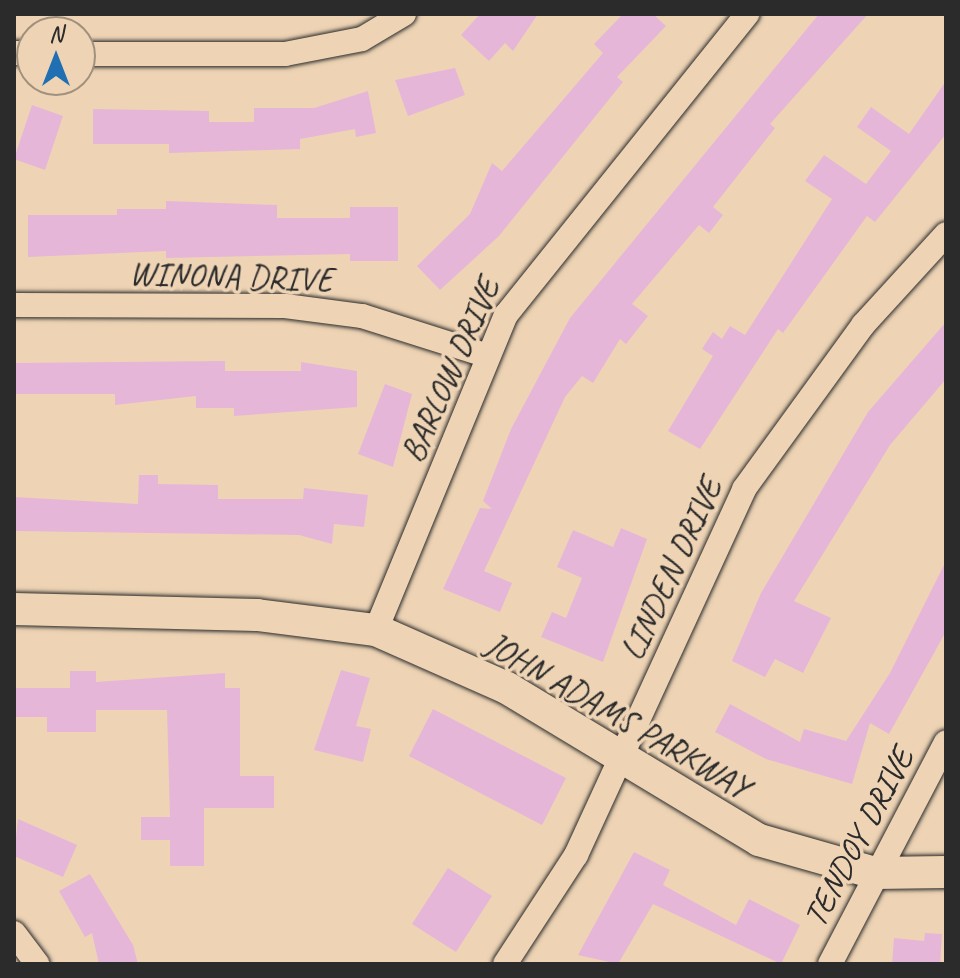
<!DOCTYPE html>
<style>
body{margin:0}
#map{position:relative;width:960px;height:978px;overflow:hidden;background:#eed4b5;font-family:Caveat,sans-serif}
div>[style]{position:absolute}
.building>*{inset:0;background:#e5b6d8}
.roads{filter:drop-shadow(0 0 2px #2b2b2b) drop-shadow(0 0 2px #2b2b2b)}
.street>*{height:24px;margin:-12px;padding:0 12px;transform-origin:12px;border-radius:12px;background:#eed4b5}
.secondary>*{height:32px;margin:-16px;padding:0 16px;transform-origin:16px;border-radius:16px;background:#eed4b5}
span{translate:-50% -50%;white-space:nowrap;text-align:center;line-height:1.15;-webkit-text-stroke:7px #eed4b5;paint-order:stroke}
.street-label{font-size:34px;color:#2b2b2b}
.frame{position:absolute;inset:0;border:16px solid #2b2b2b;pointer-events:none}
.north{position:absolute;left:16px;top:16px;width:80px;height:80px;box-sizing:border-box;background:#eed4b5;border:2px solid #a0907e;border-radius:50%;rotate:0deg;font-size:22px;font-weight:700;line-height:32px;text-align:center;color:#2b2b2b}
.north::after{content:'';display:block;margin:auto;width:28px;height:36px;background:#1f6fb2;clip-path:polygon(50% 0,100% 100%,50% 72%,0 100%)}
</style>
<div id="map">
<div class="building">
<i style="clip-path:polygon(480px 14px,538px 14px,513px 51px,505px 43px,489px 61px,461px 35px)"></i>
<i style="clip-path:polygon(623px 14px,653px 14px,666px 26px,617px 77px,623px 82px,499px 236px,440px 290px,417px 266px,470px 214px,492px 163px,502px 171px,603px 53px,594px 44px)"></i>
<i style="clip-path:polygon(819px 14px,868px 14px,770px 124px,775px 128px,713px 207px,723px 215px,709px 233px,699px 225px,632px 304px,648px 316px,626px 344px,620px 339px,593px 383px,582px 376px,565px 397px,484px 571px,512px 583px,500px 612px,443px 589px,480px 508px,492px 509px,483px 501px,511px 429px,570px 318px)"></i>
<i style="clip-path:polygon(455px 68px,465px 95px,408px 116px,395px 80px)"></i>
<i style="clip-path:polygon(946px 81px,946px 134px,875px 222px,867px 216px,783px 333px,778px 329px,700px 449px,668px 431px,713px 356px,702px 349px,713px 332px,722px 339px,730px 326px,745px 335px,832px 199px,805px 181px,824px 155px,866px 184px,891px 151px,857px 127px,871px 107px,909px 134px)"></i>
<i style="clip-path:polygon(368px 91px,376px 133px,356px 137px,355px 129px,300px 139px,300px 149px,169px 153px,169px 144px,93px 144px,93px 109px,209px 111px,209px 122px,254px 122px,254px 108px,314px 108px)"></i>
<i style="clip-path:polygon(32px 105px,63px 116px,45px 170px,14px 159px)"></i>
<i style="clip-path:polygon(166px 201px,277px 205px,277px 218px,350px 218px,350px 207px,398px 207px,398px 261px,350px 261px,350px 254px,166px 258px,166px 251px,28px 257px,28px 215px,117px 215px,117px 209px,166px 209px)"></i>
<i style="clip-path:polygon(946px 322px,946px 379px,890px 445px,794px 601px,831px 618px,803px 673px,775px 659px,765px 677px,732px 661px,761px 593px,868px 412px)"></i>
<i style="clip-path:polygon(225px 361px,225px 371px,301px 371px,301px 362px,357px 371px,357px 407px,234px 416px,234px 408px,196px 408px,196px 396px,115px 405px,115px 394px,14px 394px,14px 363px)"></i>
<i style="clip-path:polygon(385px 384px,412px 394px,393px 467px,358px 454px)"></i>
<i style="clip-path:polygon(139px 475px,158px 475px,158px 484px,218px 485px,218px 499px,303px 499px,304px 488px,368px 495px,364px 527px,334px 524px,332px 544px,299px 535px,14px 531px,14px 497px,138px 504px)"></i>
<i style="clip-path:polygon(621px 528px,647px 539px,603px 662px,541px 637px,552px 612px,566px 618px,582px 578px,557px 567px,573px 530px,613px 547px)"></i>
<i style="clip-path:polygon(946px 561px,944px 635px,889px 734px,870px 723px,852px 784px,766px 759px,715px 732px,730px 704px,800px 742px,804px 729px,846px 741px,890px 673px)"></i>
<i style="clip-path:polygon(341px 670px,370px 678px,356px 726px,371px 729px,363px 762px,314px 750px)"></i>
<i style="clip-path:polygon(70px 671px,96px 671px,96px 682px,225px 673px,225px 688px,240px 688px,240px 776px,274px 776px,274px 808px,204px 808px,204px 866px,170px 866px,170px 840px,141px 840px,141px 817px,170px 817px,167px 710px,96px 710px,96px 732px,47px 732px,47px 717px,14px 717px,14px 688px,70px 688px)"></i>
<i style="clip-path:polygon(433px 709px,566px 778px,542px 825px,409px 756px)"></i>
<i style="clip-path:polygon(18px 819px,77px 845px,63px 877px,14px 856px)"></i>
<i style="clip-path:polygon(634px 852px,670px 870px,663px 885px,736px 925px,749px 899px,800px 925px,781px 964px,653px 904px,618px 964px,578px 955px)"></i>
<i style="clip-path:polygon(448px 868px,492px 896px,456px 952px,412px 924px)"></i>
<i style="clip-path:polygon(90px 874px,133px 945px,138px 964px,99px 964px,92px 933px,85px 937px,59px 891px)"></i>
<i style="clip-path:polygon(925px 933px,942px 934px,940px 964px,892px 964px,894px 938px,924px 941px)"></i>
</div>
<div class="roads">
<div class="street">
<i style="left:14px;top:53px;width:18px"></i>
<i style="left:80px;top:54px;width:205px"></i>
<i style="left:285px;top:54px;width:78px;rotate:-11deg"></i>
<i style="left:362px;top:39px;width:49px;rotate:-30.8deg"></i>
<i style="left:14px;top:305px;width:271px;rotate:0.2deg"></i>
<i style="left:285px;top:306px;width:78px;rotate:7.4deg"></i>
<i style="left:362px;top:316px;width:132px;rotate:17.6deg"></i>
<i style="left:376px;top:630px;width:341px;rotate:-67.6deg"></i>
<i style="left:506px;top:315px;width:386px;rotate:-51.3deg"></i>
<i style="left:14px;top:933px;width:39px;rotate:53deg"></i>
<i style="left:505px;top:964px;width:130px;rotate:-56.9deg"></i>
<i style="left:576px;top:855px;width:403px;rotate:-65.3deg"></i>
<i style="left:744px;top:489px;width:203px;rotate:-54deg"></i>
<i style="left:863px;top:325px;width:123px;rotate:-47.6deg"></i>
<i style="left:830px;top:964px;width:250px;rotate:-62.4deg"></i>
</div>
<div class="secondary">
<i style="left:14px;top:609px;width:243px;rotate:1.4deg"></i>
<i style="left:257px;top:615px;width:120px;rotate:7.2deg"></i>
<i style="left:376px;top:630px;width:143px;rotate:23.9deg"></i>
<i style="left:507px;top:688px;width:294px;rotate:31.1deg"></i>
<i style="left:759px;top:840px;width:121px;rotate:15.9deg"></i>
<i style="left:875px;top:873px;width:71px;rotate:-0.8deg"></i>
</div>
</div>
<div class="street-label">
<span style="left:231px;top:276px;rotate:2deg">WINONA DRIVE</span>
<span style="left:450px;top:370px;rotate:-66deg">BARLOW DRIVE</span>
<span style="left:671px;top:569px;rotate:-65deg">LINDEN DRIVE</span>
<span style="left:618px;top:715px;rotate:30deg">JOHN ADAMS PARKWAY</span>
<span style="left:858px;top:837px;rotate:-62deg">TENDOY DRIVE</span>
</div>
<div class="frame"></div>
<div class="north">N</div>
</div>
